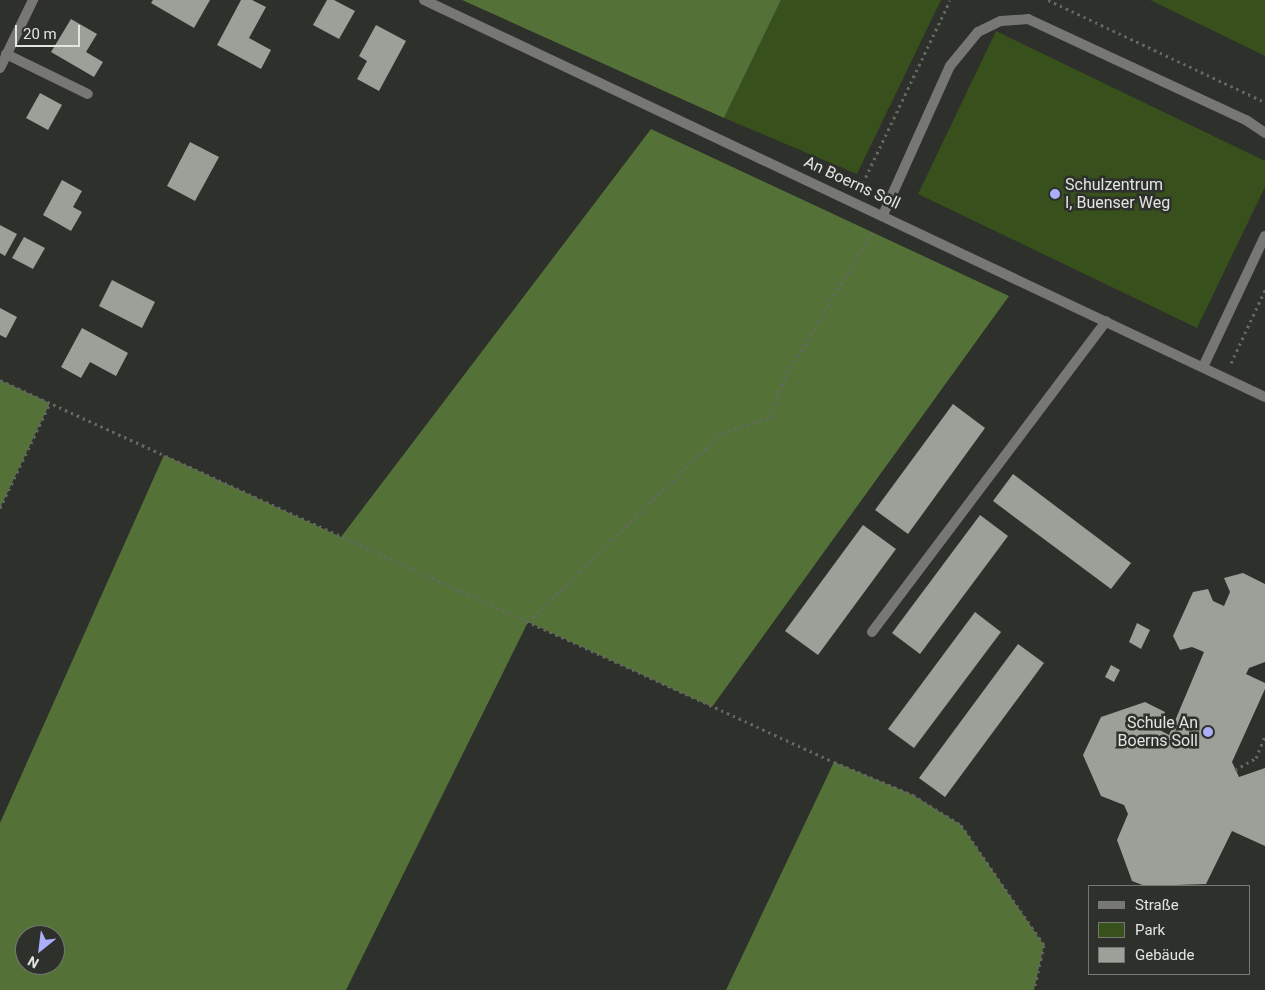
<!DOCTYPE html>
<meta charset="utf-8">
<style>
body{margin:0}
#map{position:relative;width:1265px;height:990px;overflow:hidden;background:#2d302b;font-family:Roboto,sans-serif}
div>[style]{position:absolute}
.green>*{inset:0;background:#37501c}
.forest>*{inset:0;background:#547138}
.building>*{inset:0;background:#9ca099}
.path>*{height:3px;margin-top:-1.5px;transform-origin:0;background:repeating-linear-gradient(90deg,#646762 0 2.5px,transparent 0 6.5px)}
.lane>*{height:10px;margin:-5px;padding:0 5px;transform-origin:5px;border-radius:5px;background:#777876}
.street>*{height:10px;margin:-5px;padding:0 5px;transform-origin:5px;border-radius:5px;background:#777876}
.dots>*{width:14px;height:14px;translate:-50% -50%;box-sizing:border-box;border:2px solid #2d302b;border-radius:50%}
span{translate:-50% -50%;white-space:nowrap;text-align:center;line-height:1.15;-webkit-text-stroke:5px #2d302b;paint-order:stroke}
.street-label{font-size:16px;color:#e3e5e1}
.poi-label{font-size:16px;color:#e3e5e1}
.left{translate:0 -50%;text-align:left}
.right{translate:-100% -50%;text-align:right}
.legend{position:absolute;left:1088px;top:885px;width:162px;height:90px;box-sizing:border-box;background:#2d302b;border:1px solid #767874;margin:0;padding:6px 9px;list-style:none;font-size:15px;color:#e3e5e1}
.legend li{display:flex;align-items:center;gap:10px;height:25px}
.legend b{width:25px;border:1px solid #767874}
.north{position:absolute;left:15px;top:925px;width:50px;height:50px;box-sizing:border-box;background:#2d302b;border:1px solid #767874;border-radius:50%;rotate:209deg;font-size:14px;font-weight:700;line-height:20px;text-align:center;color:#e3e5e1}
.north::after{content:'';display:block;margin:auto;width:18px;height:22px;background:#abaffb;clip-path:polygon(50% 0,100% 100%,50% 72%,0 100%)}
.scale{position:absolute;left:15px;top:25px;width:65px;height:22px;box-sizing:border-box;border:2px solid #e3e5e1;border-top:0;padding-left:6px;font-size:15px;line-height:18px;white-space:nowrap;color:#e3e5e1;-webkit-text-stroke:4px #2d302b;paint-order:stroke}
</style>
<div id="map">
<div class="green">
<i style="clip-path:polygon(781px 0,941px 0,857px 174px,724px 118px)"></i>
<i style="clip-path:polygon(1150px 0,1265px 0,1265px 56px)"></i>
<i style="clip-path:polygon(996px 31px,1265px 161px,1265px 187px,1197px 328px,918px 194px)"></i>
</div>
<div class="forest">
<i style="clip-path:polygon(462px 0,781px 0,724px 118px)"></i>
<i style="clip-path:polygon(evenodd,651px 129px,1009px 296px,712px 707px,528px 622px,346px 990px,0 990px,0 823px,164px 455px,341px 537px,651px 129px,25px 935px,55px 935px,55px 965px,25px 965px,25px 935px)"></i>
<i style="clip-path:polygon(0 380px,50px 403px,0 508px)"></i>
<i style="clip-path:polygon(834px 762px,913px 795px,961px 825px,1044px 945px,1034px 990px,726px 990px)"></i>
</div>
<div class="building">
<i style="clip-path:polygon(153px 0,210px 0,194px 28px,151px 3px)"></i>
<i style="clip-path:polygon(241px 0,252px 0,266px 7px,249px 38px,271px 50px,261px 69px,217px 45px)"></i>
<i style="clip-path:polygon(327px 0,334px 0,355px 11px,339px 39px,313px 25px)"></i>
<i style="clip-path:polygon(71px 19px,97px 34px,86px 52px,103px 62px,94px 77px,51px 52px)"></i>
<i style="clip-path:polygon(376px 25px,406px 41px,379px 91px,357px 79px,367px 61px,359px 56px)"></i>
<i style="clip-path:polygon(40px 93px,62px 105px,48px 130px,26px 118px)"></i>
<i style="clip-path:polygon(190px 142px,219px 157px,195px 201px,167px 186px)"></i>
<i style="clip-path:polygon(62px 180px,82px 191px,73px 207px,82px 212px,71px 231px,43px 215px)"></i>
<i style="clip-path:polygon(0 225px,17px 234px,5px 256px,0 253px)"></i>
<i style="clip-path:polygon(24px 237px,45px 248px,33px 269px,12px 258px)"></i>
<i style="clip-path:polygon(112px 280px,155px 302px,142px 328px,99px 306px)"></i>
<i style="clip-path:polygon(0 308px,17px 317px,6px 338px,0 335px)"></i>
<i style="clip-path:polygon(82px 328px,128px 353px,116px 376px,90px 362px,81px 378px,61px 367px)"></i>
<i style="clip-path:polygon(953px 404px,985px 428px,908px 534px,875px 510px)"></i>
<i style="clip-path:polygon(1013px 474px,1131px 563px,1111px 589px,993px 501px)"></i>
<i style="clip-path:polygon(980px 515px,1008px 536px,920px 654px,892px 633px)"></i>
<i style="clip-path:polygon(863px 525px,896px 549px,818px 655px,785px 631px)"></i>
<i style="clip-path:polygon(1243px 573px,1265px 584px,1265px 662px,1249px 668px,1246px 674px,1265px 683px,1265px 689px,1232px 762px,1239px 777px,1265px 768px,1265px 846px,1232px 831px,1206px 884px,1145px 886px,1132px 881px,1117px 840px,1128px 814px,1124px 805px,1101px 796px,1083px 755px,1101px 717px,1145px 702px,1165px 712px,1158px 729px,1169px 735px,1204px 652px,1192px 647px,1180px 650px,1173px 636px,1193px 592px,1208px 589px,1213px 601px,1224px 606px,1230px 592px,1224px 578px)"></i>
<i style="clip-path:polygon(975px 612px,1001px 632px,914px 748px,888px 729px)"></i>
<i style="clip-path:polygon(1137px 623px,1150px 630px,1141px 649px,1129px 642px)"></i>
<i style="clip-path:polygon(1018px 644px,1044px 663px,945px 797px,919px 778px)"></i>
<i style="clip-path:polygon(1111px 665px,1120px 670px,1114px 682px,1105px 677px)"></i>
</div>
<div class="path">
<i style="left:1048px;top:0;width:240px;rotate:25.2deg"></i>
<i style="left:860px;top:189px;width:209px;rotate:-64.5deg"></i>
<i style="left:1231px;top:363px;width:81px;rotate:-65deg"></i>
<i style="left:0;top:380px;width:917px;rotate:24.61deg"></i>
<i style="left:834px;top:762px;width:86px;rotate:22.7deg"></i>
<i style="left:913px;top:795px;width:57px;rotate:32deg"></i>
<i style="left:961px;top:825px;width:146px;rotate:55.3deg"></i>
<i style="left:1044px;top:945px;width:46px;rotate:102.5deg"></i>
<i style="left:0;top:508px;width:116px;rotate:-64.5deg"></i>
<i style="left:528px;top:622px;width:271px;rotate:-44.3deg"></i>
<i style="left:722px;top:433px;width:52px;rotate:-18.1deg"></i>
<i style="left:771px;top:417px;width:40px;rotate:-71.1deg"></i>
<i style="left:784px;top:379px;width:174px;rotate:-58.9deg"></i>
<i style="left:1235px;top:770px;width:24px;rotate:-30deg"></i>
<i style="left:1256px;top:758px;width:24px;rotate:-68deg"></i>
</div>
<div class="lane">
<i style="left:6px;top:54px;width:91px;rotate:26deg"></i>
<i style="left:883px;top:215px;width:163px;rotate:-65.8deg"></i>
<i style="left:950px;top:66px;width:44px;rotate:-50.5deg"></i>
<i style="left:978px;top:32px;width:25px;rotate:-26deg"></i>
<i style="left:1001px;top:21px;width:27px;rotate:-4deg"></i>
<i style="left:1028px;top:19px;width:240px;rotate:24.9deg"></i>
<i style="left:1246px;top:120px;width:23px;rotate:34deg"></i>
<i style="left:1203px;top:367px;width:145px;rotate:-64.7deg"></i>
<i style="left:872px;top:632px;width:389px;rotate:-53deg"></i>
</div>
<div class="street">
<i style="left:424px;top:0;width:930px;rotate:25.27deg"></i>
<i style="left:0;top:68px;width:76px;rotate:-64.1deg"></i>
</div>
<div class="dots">
<i style="left:1055px;top:194px;background:#abaffb"></i>
<i style="left:1208px;top:732px;background:#abaffb"></i>
</div>
<div class="street-label">
<span style="left:852px;top:183px;rotate:25deg">An Boerns Soll</span>
</div>
<div class="poi-label">
<span class="left" style="left:1065px;top:194px">Schulzentrum<br>I, Buenser Weg</span>
<span class="right" style="left:1198px;top:732px">Schule An<br>Boerns Soll</span>
</div>
<ul class="legend">
<li><b style="height:6px;background:#777876"></b>Straße</li>
<li><b style="height:14px;background:#37501c"></b>Park</li>
<li><b style="height:14px;background:#9ca099"></b>Gebäude</li>
</ul>
<div class="north">N</div>
<div class="scale">20 m</div>
</div>
